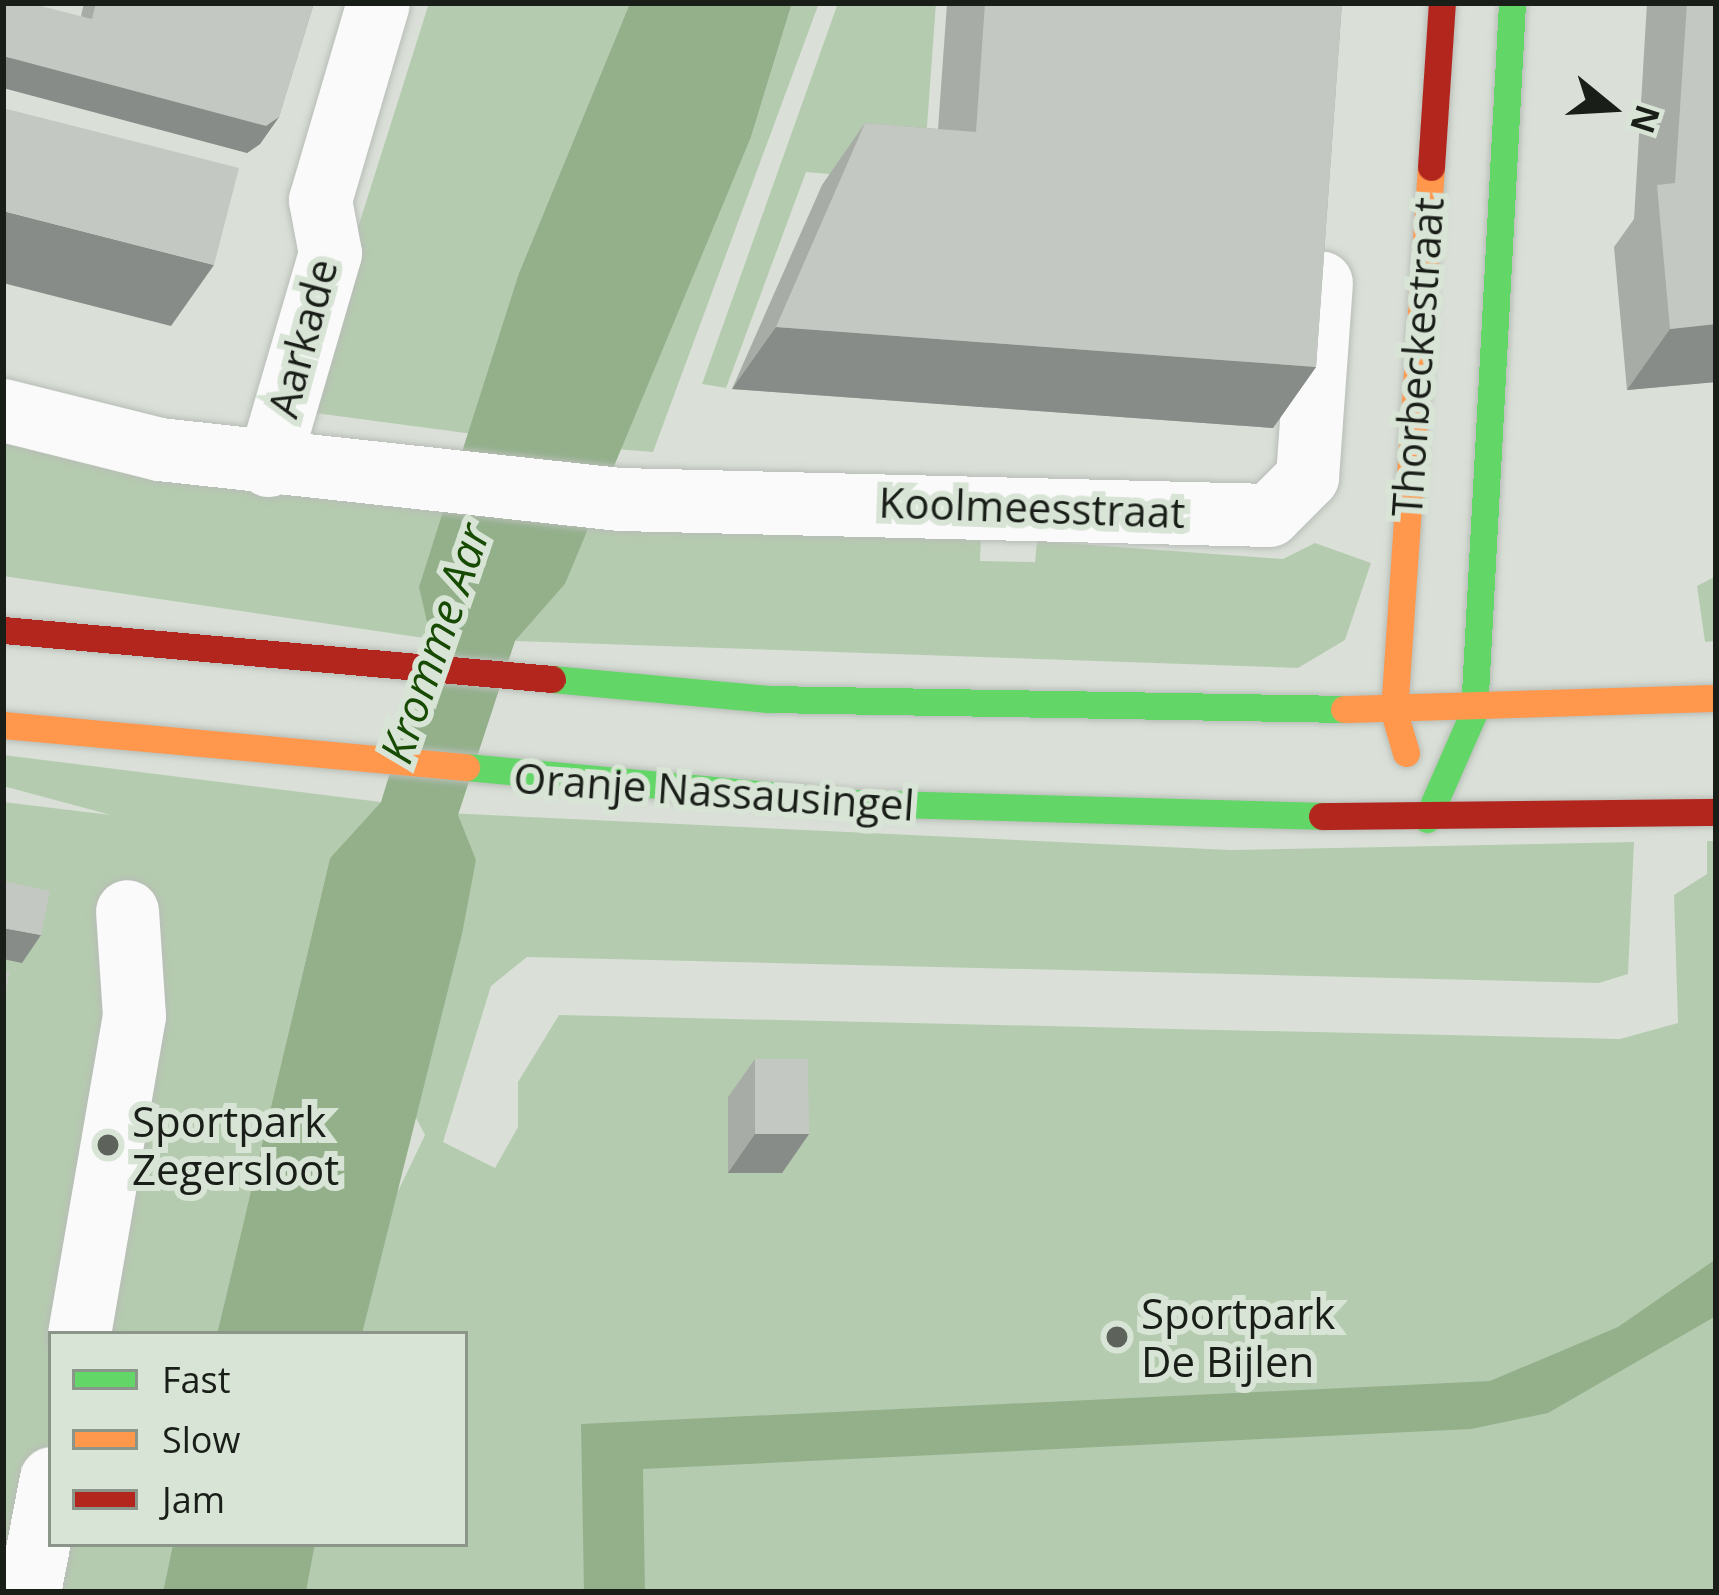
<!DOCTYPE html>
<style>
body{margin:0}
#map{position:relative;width:1719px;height:1595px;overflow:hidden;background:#dae0d8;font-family:"Open Sans",sans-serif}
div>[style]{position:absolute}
.green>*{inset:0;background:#b5cbaf}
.water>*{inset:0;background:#93b08b}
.roads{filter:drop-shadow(0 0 3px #b8bdb7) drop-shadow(0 0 3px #b8bdb7)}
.street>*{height:63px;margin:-31.5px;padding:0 31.5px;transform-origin:31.5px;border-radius:31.5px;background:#f9faf9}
.fast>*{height:27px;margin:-13.5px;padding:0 13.5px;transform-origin:13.5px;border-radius:13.5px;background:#63d668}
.slow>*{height:27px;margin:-13.5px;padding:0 13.5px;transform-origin:13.5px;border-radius:13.5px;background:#ff974d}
.jam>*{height:27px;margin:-13.5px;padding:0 13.5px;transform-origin:13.5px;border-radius:13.5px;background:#b3261e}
.wall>*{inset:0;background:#a8aca7}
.shaded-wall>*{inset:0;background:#888c88}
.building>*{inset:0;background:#c3c8c2}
.dots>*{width:33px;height:33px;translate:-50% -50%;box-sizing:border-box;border:6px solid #d8e4d5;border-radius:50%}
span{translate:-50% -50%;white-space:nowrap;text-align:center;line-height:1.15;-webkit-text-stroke:12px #d8e4d5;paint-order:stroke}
.street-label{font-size:42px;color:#191e18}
.poi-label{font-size:42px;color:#191e18}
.left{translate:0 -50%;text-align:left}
.water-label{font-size:45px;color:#174a02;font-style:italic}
.frame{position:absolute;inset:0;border:6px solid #191e18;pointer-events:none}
.legend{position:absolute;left:48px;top:1331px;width:420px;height:216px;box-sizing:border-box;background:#d8e4d5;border:3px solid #8c9589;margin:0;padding:15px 21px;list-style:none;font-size:36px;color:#191e18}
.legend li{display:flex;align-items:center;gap:24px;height:60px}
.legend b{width:60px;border:3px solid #8c9589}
.north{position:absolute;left:1551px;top:48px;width:120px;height:120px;-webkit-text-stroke:9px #d8e4d5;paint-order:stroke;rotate:108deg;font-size:33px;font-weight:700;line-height:48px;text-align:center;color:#191e18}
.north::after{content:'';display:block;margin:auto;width:42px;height:54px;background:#191e18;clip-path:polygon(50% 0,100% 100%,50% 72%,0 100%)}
</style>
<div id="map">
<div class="green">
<i style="clip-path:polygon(429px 3px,630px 3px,519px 273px,473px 434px,300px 411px)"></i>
<i style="clip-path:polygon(792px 3px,819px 3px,653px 452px,616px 449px,751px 137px)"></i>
<i style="clip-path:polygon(838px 3px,936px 3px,923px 182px,806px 172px,726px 388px,702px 384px)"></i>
<i style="clip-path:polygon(3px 428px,446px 505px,431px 639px,3px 576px)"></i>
<i style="clip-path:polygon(588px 520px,981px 537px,980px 561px,1035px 562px,1037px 541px,1283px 559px,1315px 543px,1371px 563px,1345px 640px,1298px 668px,515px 641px,565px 584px)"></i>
<i style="clip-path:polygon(1716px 576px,1716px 641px,1705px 642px,1697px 586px)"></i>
<i style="clip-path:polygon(3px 755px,381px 802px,330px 858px,217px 1334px,51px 1334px,51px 1544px,173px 1544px,163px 1592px,3px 1592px,3px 802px,111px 815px,3px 786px)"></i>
<i style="clip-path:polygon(446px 813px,1230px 850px,1634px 842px,1628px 974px,1599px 983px,527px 957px,491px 986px,443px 1142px,495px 1168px,518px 1127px,518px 1082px,559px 1015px,1620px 1039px,1678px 1023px,1674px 895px,1707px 874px,1707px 841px,1716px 841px,1716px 1592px,306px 1592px,315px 1544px,465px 1544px,465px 1334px,362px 1334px,390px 1208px,425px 1135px,415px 1116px,476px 860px)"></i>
</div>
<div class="water">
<i style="clip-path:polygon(630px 3px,792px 3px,751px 137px,565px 584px,515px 641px,458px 815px,476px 860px,462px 934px,362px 1334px,217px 1334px,330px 858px,381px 802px,431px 639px,419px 587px,519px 273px)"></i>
<i style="clip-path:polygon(1716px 1259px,1716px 1316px,1548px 1413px,1471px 1429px,643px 1469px,645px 1592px,584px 1592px,581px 1424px,1490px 1381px,1618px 1327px)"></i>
<i style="clip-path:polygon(173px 1544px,315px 1544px,306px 1592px,163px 1592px)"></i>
</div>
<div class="roads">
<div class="street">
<i style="left:3px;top:410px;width:161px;rotate:14deg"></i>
<i style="left:159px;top:449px;width:464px;rotate:6.2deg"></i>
<i style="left:620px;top:499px;width:649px;rotate:1.41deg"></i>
<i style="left:1269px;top:515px;width:54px;rotate:-45deg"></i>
<i style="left:1307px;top:477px;width:195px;rotate:-85.9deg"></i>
<i style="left:268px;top:465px;width:221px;rotate:-73.7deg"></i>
<i style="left:330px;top:253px;width:54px;rotate:-100.7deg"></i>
<i style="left:320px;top:200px;width:205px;rotate:-73.6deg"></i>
<i style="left:79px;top:1334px;width:323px;rotate:-80.2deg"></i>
<i style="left:134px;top:1016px;width:105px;rotate:-93.8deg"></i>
<i style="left:29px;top:1592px;width:116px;rotate:-79.1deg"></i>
</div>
<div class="fast">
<i style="left:552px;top:679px;width:217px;rotate:5.3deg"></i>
<i style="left:768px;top:699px;width:576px;rotate:0.99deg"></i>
<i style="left:466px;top:767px;width:393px;rotate:5.3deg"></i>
<i style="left:857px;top:803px;width:465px;rotate:1.6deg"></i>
<i style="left:1427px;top:819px;width:117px;rotate:-66.3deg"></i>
<i style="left:1474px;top:712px;width:710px;rotate:-86.93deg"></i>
</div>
<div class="slow">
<i style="left:1344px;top:709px;width:372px;rotate:-1.7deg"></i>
<i style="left:3px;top:725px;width:465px;rotate:5.2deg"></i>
<i style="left:1406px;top:753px;width:43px;rotate:-106.3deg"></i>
<i style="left:1394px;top:712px;width:546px;rotate:-86.12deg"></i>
</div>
<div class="jam">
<i style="left:1431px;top:167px;width:164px;rotate:-86.2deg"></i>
<i style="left:3px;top:630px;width:551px;rotate:5.1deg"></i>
<i style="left:1322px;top:816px;width:394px;rotate:-0.6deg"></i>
</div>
</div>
<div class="wall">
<i style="clip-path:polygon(84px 3px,314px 3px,279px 117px,260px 144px,247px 153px,81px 16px)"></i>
<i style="clip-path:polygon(947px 3px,1342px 3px,1316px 367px,1273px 428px,732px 389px,822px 185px,865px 123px,938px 129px)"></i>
<i style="clip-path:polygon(1647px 3px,1716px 3px,1716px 382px,1627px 390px,1614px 247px,1634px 219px)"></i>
<i style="clip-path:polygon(755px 1059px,809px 1134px,782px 1173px,728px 1173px,728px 1097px)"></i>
</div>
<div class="shaded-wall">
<i style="clip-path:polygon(3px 56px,279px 117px,260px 144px,247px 153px,3px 88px)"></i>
<i style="clip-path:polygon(3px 211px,214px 265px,171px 326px,3px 283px)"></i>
<i style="clip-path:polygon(1716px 324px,1716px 382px,1627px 390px,1670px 329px)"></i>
<i style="clip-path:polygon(776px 327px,1316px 367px,1273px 428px,732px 389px)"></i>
<i style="clip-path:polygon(3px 928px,41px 935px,22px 963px,3px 959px)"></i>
<i style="clip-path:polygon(755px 1134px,809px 1134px,782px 1173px,728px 1173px)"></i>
</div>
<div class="building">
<i style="clip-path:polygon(3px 3px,29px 3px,92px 19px,96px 3px,314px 3px,279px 117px,266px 126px,3px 56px)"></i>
<i style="clip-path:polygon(985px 3px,1342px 3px,1316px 367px,776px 327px,865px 123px,976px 132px)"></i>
<i style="clip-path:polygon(1687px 3px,1716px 3px,1716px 324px,1670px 329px,1657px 185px,1675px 183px)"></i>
<i style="clip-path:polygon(3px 108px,239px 168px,214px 265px,3px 211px)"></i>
<i style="clip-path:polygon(3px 881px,50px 891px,41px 935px,3px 928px)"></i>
<i style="clip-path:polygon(3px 970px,10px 971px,3px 1006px)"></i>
<i style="clip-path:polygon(755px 1059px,808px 1059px,809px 1134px,755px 1134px)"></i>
</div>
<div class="dots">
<i style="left:108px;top:1145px;background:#5d625b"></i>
<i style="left:1117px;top:1337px;background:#5d625b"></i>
</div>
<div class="street-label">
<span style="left:302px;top:338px;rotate:-75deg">Aarkade</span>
<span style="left:1417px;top:357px;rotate:-86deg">Thorbeckestraat</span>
<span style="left:1032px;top:507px;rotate:2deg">Koolmeesstraat</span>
<span style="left:714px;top:791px;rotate:4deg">Oranje Nassausingel</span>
</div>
<div class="poi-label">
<span class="left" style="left:132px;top:1145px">Sportpark<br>Zegersloot</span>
<span class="left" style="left:1141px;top:1337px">Sportpark<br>De Bijlen</span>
</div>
<div class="water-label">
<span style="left:434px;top:643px;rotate:-71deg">Kromme Aar</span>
</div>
<div class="frame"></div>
<ul class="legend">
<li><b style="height:15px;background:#63d668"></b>Fast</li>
<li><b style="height:15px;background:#ff974d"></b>Slow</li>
<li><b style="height:15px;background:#b3261e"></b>Jam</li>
</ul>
<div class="north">N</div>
</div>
